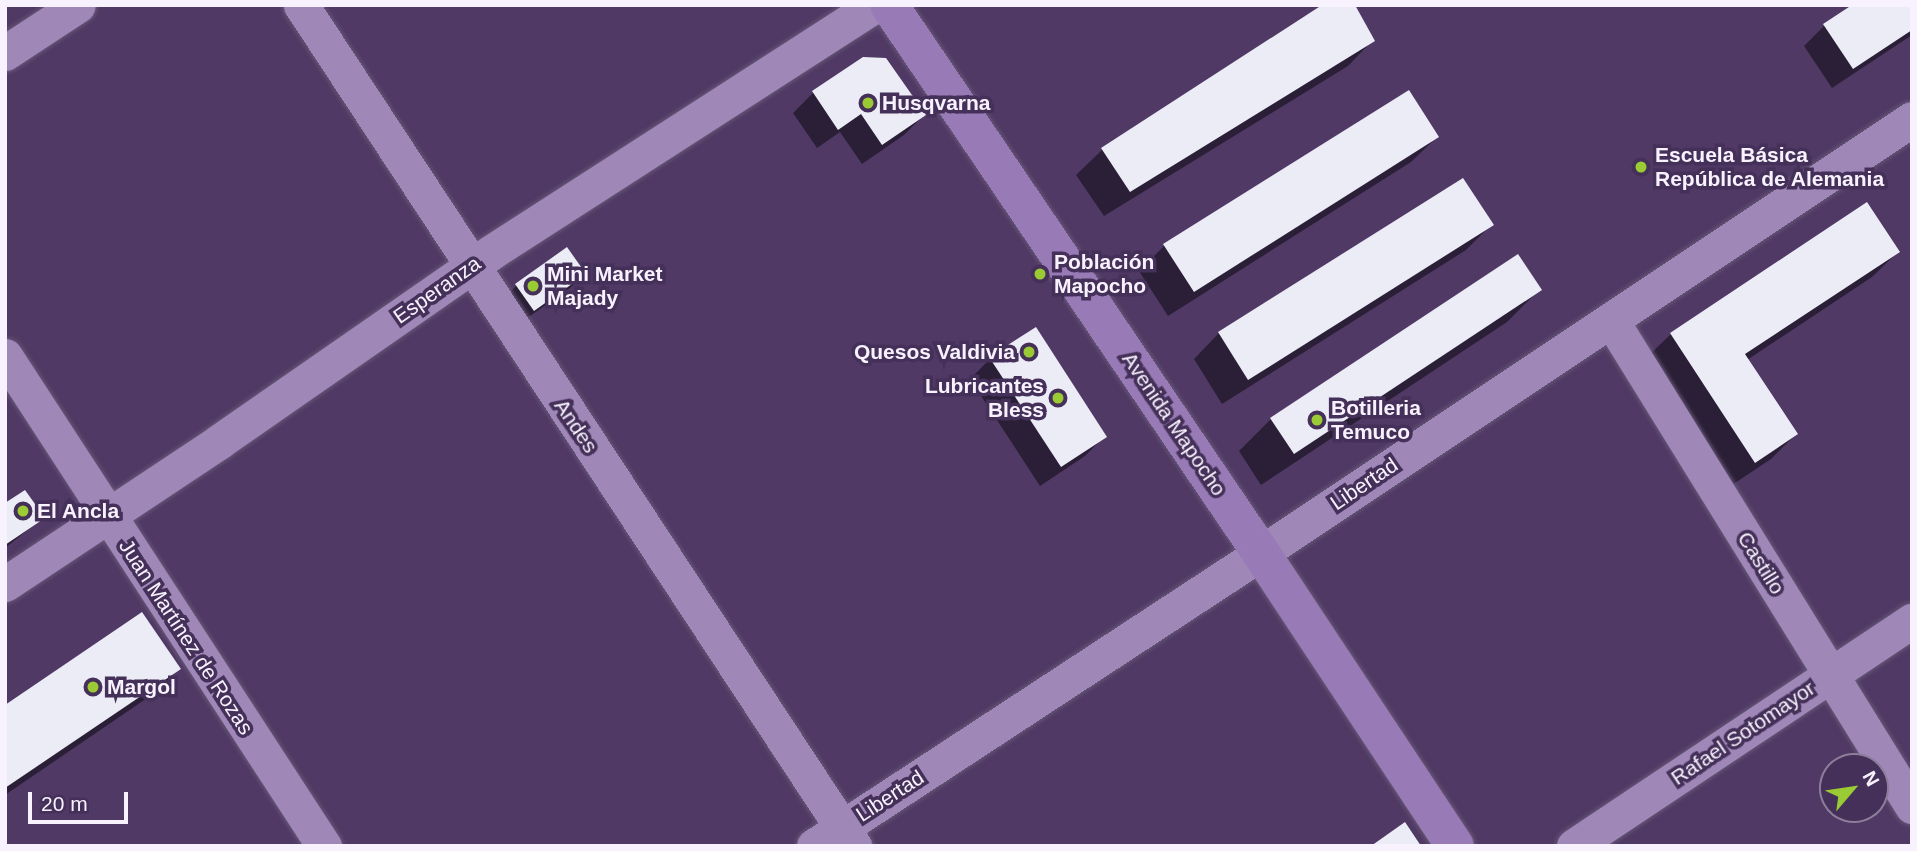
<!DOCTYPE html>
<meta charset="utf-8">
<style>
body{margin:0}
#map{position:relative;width:1917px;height:851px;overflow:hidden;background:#503a65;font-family:Arial,sans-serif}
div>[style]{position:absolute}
.shadow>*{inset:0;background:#0007}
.building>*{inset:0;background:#ececf7}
.roads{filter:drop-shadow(0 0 2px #675777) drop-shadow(0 0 2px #675777)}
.minor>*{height:35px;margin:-17.5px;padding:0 17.5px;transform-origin:17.5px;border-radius:17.5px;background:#9f88b8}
.major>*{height:38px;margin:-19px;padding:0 19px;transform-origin:19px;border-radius:19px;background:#987bb6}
.dots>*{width:19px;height:19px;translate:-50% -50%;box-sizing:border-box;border:4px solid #453059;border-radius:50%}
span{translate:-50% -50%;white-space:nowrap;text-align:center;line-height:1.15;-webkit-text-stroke:7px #453059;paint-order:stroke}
.poi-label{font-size:21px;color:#f7f2fd;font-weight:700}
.left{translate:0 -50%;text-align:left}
.right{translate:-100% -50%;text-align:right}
.street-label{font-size:21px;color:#f7f2fd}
.frame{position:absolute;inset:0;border:7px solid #f7f2fd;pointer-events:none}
.north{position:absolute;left:1819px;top:753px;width:70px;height:70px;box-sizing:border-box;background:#453059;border:2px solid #8c7e9b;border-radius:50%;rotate:61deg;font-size:19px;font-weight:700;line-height:28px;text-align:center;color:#f7f2fd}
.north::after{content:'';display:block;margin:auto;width:24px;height:32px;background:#9acb35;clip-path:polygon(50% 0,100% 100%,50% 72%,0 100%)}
.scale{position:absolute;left:28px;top:792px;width:100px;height:32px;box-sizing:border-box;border:4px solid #f7f2fd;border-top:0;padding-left:9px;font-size:21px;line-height:24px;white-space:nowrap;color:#f7f2fd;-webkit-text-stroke:5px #453059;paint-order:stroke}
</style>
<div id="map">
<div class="shadow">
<i style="clip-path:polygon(1325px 5px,1373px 40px,1348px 66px,1104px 216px,1076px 175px,1102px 150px)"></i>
<i style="clip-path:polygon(1912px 5px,1912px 35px,1832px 88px,1804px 46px,1824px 26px)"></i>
<i style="clip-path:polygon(863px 59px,924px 115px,904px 135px,862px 164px,840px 132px,817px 148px,793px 113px,813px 93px)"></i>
<i style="clip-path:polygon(1437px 137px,1411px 162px,1168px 316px,1139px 271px,1164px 246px)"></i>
<i style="clip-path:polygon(1867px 205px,1898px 252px,1872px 277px,1747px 360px,1796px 434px,1771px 459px,1729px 487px,1645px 359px,1671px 334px)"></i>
<i style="clip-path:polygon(1491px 225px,1466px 250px,1222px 404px,1194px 359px,1219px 333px)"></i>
<i style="clip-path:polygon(584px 274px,570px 288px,520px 323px,503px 299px,517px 285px)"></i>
<i style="clip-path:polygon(1539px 290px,1507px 322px,1261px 485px,1239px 451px,1271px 419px)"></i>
<i style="clip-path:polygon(990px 359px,1105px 436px,1085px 456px,1040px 486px,970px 379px)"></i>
<i style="clip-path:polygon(5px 506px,43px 518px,5px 548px)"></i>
<i style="clip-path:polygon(179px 669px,153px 694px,5px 795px,5px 707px)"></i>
</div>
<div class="building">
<i style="clip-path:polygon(1322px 5px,1355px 5px,1375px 41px,1130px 192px,1101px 148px)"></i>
<i style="clip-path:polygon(1852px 5px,1912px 5px,1912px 30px,1853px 69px,1823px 24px)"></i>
<i style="clip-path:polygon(863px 57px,886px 58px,926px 115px,882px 145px,861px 114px,838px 130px,812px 91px)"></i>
<i style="clip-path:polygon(1409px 90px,1439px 137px,1194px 292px,1163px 244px)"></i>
<i style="clip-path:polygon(1463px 178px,1494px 225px,1248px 380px,1218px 332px)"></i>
<i style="clip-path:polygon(1867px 202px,1900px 252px,1745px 354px,1798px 434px,1755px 463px,1670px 333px)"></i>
<i style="clip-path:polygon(567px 247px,586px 274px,534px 311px,515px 284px)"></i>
<i style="clip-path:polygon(1518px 254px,1542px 290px,1294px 454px,1270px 418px)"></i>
<i style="clip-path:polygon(1036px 327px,1107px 437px,1061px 467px,989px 357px)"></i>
<i style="clip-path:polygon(25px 490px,45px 518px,5px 545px,5px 503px)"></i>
<i style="clip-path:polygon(142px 612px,181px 669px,5px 788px,5px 705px)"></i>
<i style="clip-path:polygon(1405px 822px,1421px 846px,1371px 846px)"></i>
</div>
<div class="roads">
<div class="minor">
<i style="left:301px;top:5px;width:1007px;rotate:56.67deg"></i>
<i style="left:5px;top:53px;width:87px;rotate:-33.3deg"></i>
<i style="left:1611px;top:320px;width:572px;rotate:58.23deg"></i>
<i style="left:5px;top:356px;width:585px;rotate:56.94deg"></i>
<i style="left:5px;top:584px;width:258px;rotate:-33.6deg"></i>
<i style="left:220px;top:441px;width:329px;rotate:-34.8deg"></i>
<i style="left:490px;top:253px;width:458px;rotate:-32.8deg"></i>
<i style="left:814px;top:846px;width:534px;rotate:-33.24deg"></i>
<i style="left:1261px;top:553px;width:782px;rotate:-33.69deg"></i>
<i style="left:1574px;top:846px;width:406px;rotate:-33.7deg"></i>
</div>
<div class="major">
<i style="left:889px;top:5px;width:662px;rotate:55.83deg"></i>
<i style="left:1261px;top:553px;width:351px;rotate:56.5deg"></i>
</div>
</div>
<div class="dots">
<i style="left:868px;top:103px;background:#9acb35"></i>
<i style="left:1641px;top:167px;background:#9acb35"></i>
<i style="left:1040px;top:274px;background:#9acb35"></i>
<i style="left:533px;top:286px;background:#9acb35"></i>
<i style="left:1029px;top:352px;background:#9acb35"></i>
<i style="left:1058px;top:398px;background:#9acb35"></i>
<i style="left:1317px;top:420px;background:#9acb35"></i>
<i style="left:23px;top:511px;background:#9acb35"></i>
<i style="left:93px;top:687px;background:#9acb35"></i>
</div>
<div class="poi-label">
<span class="left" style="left:882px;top:103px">Husqvarna</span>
<span class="left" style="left:1655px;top:167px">Escuela Básica<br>República de Alemania</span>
<span class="left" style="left:1054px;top:274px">Población<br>Mapocho</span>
<span class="left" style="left:547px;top:286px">Mini Market<br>Majady</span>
<span class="right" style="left:1015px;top:352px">Quesos Valdivia</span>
<span class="right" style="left:1044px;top:398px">Lubricantes<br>Bless</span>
<span class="left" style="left:1331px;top:420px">Botilleria<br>Temuco</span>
<span class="left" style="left:37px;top:511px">El Ancla</span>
<span class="left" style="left:107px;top:687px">Margol</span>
</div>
<div class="street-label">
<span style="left:437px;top:290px;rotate:-35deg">Esperanza</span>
<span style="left:1174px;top:424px;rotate:56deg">Avenida Mapocho</span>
<span style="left:576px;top:426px;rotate:56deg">Andes</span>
<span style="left:1364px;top:484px;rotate:-34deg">Libertad</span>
<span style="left:1761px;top:563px;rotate:58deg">Castillo</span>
<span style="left:186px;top:637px;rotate:57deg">Juan Martínez de Rozas</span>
<span style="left:1743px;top:733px;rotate:-34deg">Rafael Sotomayor</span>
<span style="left:890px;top:796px;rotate:-33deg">Libertad</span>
</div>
<div class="frame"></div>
<div class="north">N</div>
<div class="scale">20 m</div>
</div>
